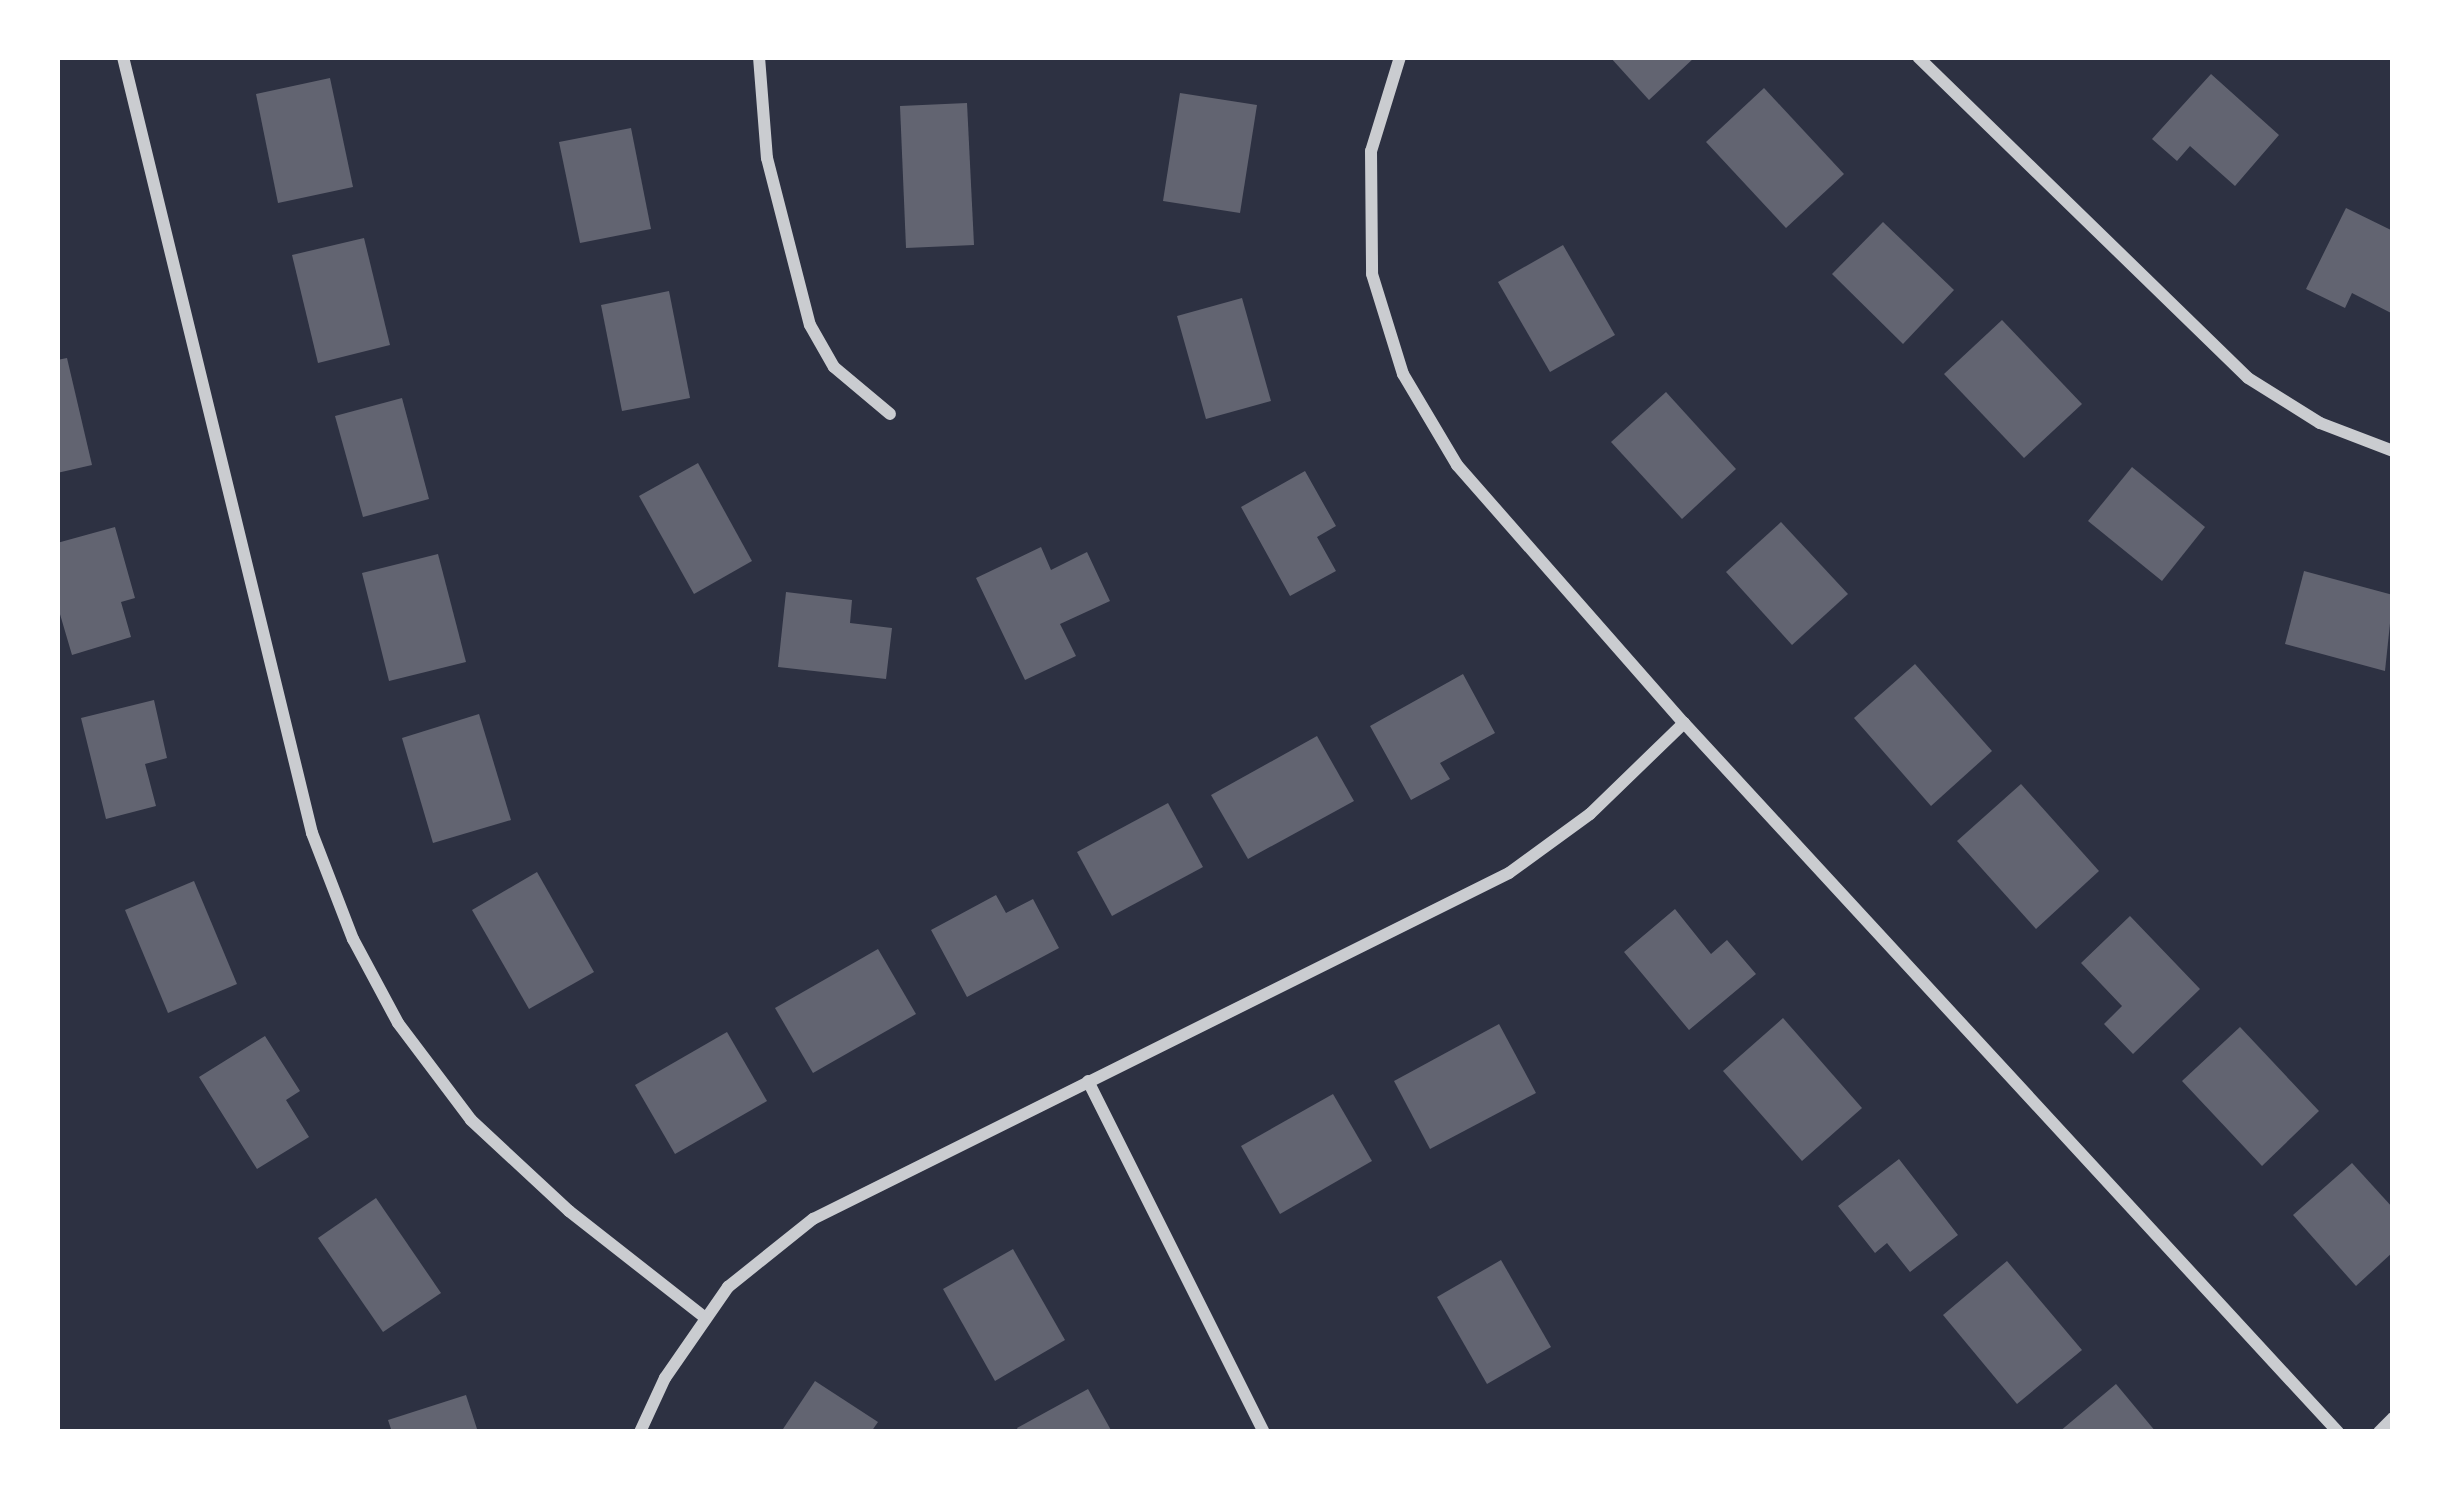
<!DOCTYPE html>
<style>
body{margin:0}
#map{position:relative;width:2450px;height:1489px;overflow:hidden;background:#2d3142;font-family:"Exo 2",sans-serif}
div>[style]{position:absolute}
.building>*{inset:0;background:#626471}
.minor>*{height:12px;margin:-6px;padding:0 6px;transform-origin:6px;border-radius:6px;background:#caccd0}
span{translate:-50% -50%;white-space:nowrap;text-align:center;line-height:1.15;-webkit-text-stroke:9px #fff;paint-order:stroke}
.frame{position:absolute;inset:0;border:60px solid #fff;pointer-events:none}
</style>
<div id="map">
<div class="building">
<i style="clip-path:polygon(1610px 57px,1695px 57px,1649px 100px)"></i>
<i style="clip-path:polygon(2211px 74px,2279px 135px,2235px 186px,2190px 146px,2177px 161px,2152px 139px)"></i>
<i style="clip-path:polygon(330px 78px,353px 187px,278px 203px,256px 94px)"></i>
<i style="clip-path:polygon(1764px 88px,1844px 174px,1786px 228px,1706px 142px)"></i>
<i style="clip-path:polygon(1180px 93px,1257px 105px,1240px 213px,1163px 201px)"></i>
<i style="clip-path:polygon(967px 103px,974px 245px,906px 248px,900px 106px)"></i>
<i style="clip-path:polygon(631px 128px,651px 229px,580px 243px,559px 142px)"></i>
<i style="clip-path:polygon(2346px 208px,2393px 231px,2393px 314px,2352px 293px,2345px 308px,2306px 289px)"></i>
<i style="clip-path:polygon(1883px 222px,1954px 290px,1903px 344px,1832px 274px)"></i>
<i style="clip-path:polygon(364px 238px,390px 345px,318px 363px,292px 255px)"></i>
<i style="clip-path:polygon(1563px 245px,1615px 335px,1550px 372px,1498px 282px)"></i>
<i style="clip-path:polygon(669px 291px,690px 398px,622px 411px,601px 305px)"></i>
<i style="clip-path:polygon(1242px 298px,1271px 401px,1206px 419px,1177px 316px)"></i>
<i style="clip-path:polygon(2002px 320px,2082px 404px,2024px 458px,1944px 374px)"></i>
<i style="clip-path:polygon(67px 358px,92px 465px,57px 473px,57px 360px)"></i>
<i style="clip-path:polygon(1666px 392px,1736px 469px,1682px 519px,1611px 442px)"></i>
<i style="clip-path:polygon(402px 398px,429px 499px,363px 517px,335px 416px)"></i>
<i style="clip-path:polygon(698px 463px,752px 561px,694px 594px,639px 496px)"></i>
<i style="clip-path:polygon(2132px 467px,2205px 527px,2162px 581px,2088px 521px)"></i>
<i style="clip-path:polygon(1305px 471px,1336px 526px,1317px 537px,1336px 571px,1290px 596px,1241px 507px)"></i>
<i style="clip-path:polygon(1781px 522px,1848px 594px,1792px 645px,1726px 572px)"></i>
<i style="clip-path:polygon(115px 527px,135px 598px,121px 602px,131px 637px,72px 655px,57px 604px,57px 543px)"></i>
<i style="clip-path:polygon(1041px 547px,1051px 570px,1087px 552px,1110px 601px,1060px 624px,1076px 656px,1025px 680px,976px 578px)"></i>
<i style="clip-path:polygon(438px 554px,466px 662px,389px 681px,362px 573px)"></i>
<i style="clip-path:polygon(2304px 571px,2393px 595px,2385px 671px,2285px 644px)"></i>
<i style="clip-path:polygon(786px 592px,852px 600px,850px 623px,892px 628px,886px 679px,778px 667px)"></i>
<i style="clip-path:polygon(1915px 664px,1992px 751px,1931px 806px,1854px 718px)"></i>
<i style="clip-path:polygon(1463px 674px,1495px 733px,1440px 763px,1450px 779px,1411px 800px,1370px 726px)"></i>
<i style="clip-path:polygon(154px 700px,167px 758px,145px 764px,156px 806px,106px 819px,81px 718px)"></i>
<i style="clip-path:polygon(479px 714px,511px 820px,433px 843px,402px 738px)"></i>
<i style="clip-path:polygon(1317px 736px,1354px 801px,1248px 859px,1211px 795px)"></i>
<i style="clip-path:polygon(2021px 784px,2099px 871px,2036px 929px,1957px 841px)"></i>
<i style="clip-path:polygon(1168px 803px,1203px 867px,1112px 916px,1077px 852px)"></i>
<i style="clip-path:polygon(537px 872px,594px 972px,529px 1009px,472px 910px)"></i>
<i style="clip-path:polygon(194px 881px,237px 984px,168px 1013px,125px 910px)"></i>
<i style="clip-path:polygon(996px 895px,1006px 913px,1033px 899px,1059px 948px,967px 997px,931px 930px)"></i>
<i style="clip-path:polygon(1675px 909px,1711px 954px,1727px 940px,1756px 974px,1689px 1030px,1624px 952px)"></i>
<i style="clip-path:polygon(2130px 916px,2200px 989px,2133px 1054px,2104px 1024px,2122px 1006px,2081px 963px)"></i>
<i style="clip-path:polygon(878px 949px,916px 1014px,813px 1073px,775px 1008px)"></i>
<i style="clip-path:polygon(1783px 1018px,1862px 1108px,1802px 1161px,1723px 1071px)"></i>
<i style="clip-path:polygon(1499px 1024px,1536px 1093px,1430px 1149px,1394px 1081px)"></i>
<i style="clip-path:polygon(2240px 1027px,2319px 1111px,2262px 1166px,2182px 1081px)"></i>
<i style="clip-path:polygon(727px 1032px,767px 1101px,675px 1154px,635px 1085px)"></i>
<i style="clip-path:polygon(265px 1036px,300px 1091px,286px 1100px,309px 1137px,257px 1169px,199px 1077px)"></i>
<i style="clip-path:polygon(1333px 1094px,1372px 1161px,1280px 1214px,1241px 1146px)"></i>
<i style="clip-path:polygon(1899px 1159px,1958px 1235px,1910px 1272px,1887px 1243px,1875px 1253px,1838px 1206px)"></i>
<i style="clip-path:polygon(2352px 1163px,2393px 1208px,2393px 1252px,2356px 1286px,2293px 1215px)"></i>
<i style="clip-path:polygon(376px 1198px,441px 1293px,383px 1332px,318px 1238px)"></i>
<i style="clip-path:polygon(1013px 1249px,1065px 1340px,995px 1381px,943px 1289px)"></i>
<i style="clip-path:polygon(1501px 1260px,1551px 1347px,1487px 1384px,1437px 1297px)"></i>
<i style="clip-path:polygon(2007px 1261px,2082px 1350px,2017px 1404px,1943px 1315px)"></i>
<i style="clip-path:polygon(815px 1381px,878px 1422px,871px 1432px,781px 1432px)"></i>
<i style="clip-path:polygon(2116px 1384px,2156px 1432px,2059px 1432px)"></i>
<i style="clip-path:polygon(1088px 1389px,1112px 1432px,1019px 1432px,1017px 1428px)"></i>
<i style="clip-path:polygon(466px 1395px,478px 1432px,392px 1432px,388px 1420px)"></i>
</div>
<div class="minor">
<i style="left:123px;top:57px;width:799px;rotate:76.31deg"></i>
<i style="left:312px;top:833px;width:114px;rotate:68.9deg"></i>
<i style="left:353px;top:939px;width:95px;rotate:61.8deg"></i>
<i style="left:398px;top:1023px;width:121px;rotate:53deg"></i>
<i style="left:471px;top:1120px;width:134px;rotate:42.9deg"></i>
<i style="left:569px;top:1211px;width:172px;rotate:38.1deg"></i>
<i style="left:759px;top:57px;width:101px;rotate:85.5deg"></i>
<i style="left:767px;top:158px;width:172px;rotate:75.6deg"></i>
<i style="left:810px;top:325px;width:48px;rotate:60.3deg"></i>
<i style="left:834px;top:367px;width:73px;rotate:40deg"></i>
<i style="left:1400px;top:57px;width:98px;rotate:107.1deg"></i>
<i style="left:1371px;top:151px;width:123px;rotate:89.5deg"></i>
<i style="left:1372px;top:274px;width:105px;rotate:72.8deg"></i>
<i style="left:1403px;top:374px;width:106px;rotate:59.3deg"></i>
<i style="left:1457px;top:465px;width:344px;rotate:48.7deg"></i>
<i style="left:1684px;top:723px;width:965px;rotate:47.31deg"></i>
<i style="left:1918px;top:57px;width:460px;rotate:44.2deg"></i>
<i style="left:2248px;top:378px;width:85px;rotate:32deg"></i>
<i style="left:2320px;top:423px;width:78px;rotate:21deg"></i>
<i style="left:1088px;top:1081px;width:393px;rotate:63.4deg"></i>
<i style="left:640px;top:1432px;width:60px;rotate:-65.2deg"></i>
<i style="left:665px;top:1378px;width:111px;rotate:-55.3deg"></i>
<i style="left:728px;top:1287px;width:109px;rotate:-38.7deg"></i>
<i style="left:813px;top:1219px;width:777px;rotate:-26.43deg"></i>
<i style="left:1509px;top:873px;width:100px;rotate:-36.1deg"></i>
<i style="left:1590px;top:814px;width:131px;rotate:-44.1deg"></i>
<i style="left:2379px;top:1432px;width:20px;rotate:-45deg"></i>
</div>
<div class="frame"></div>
</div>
